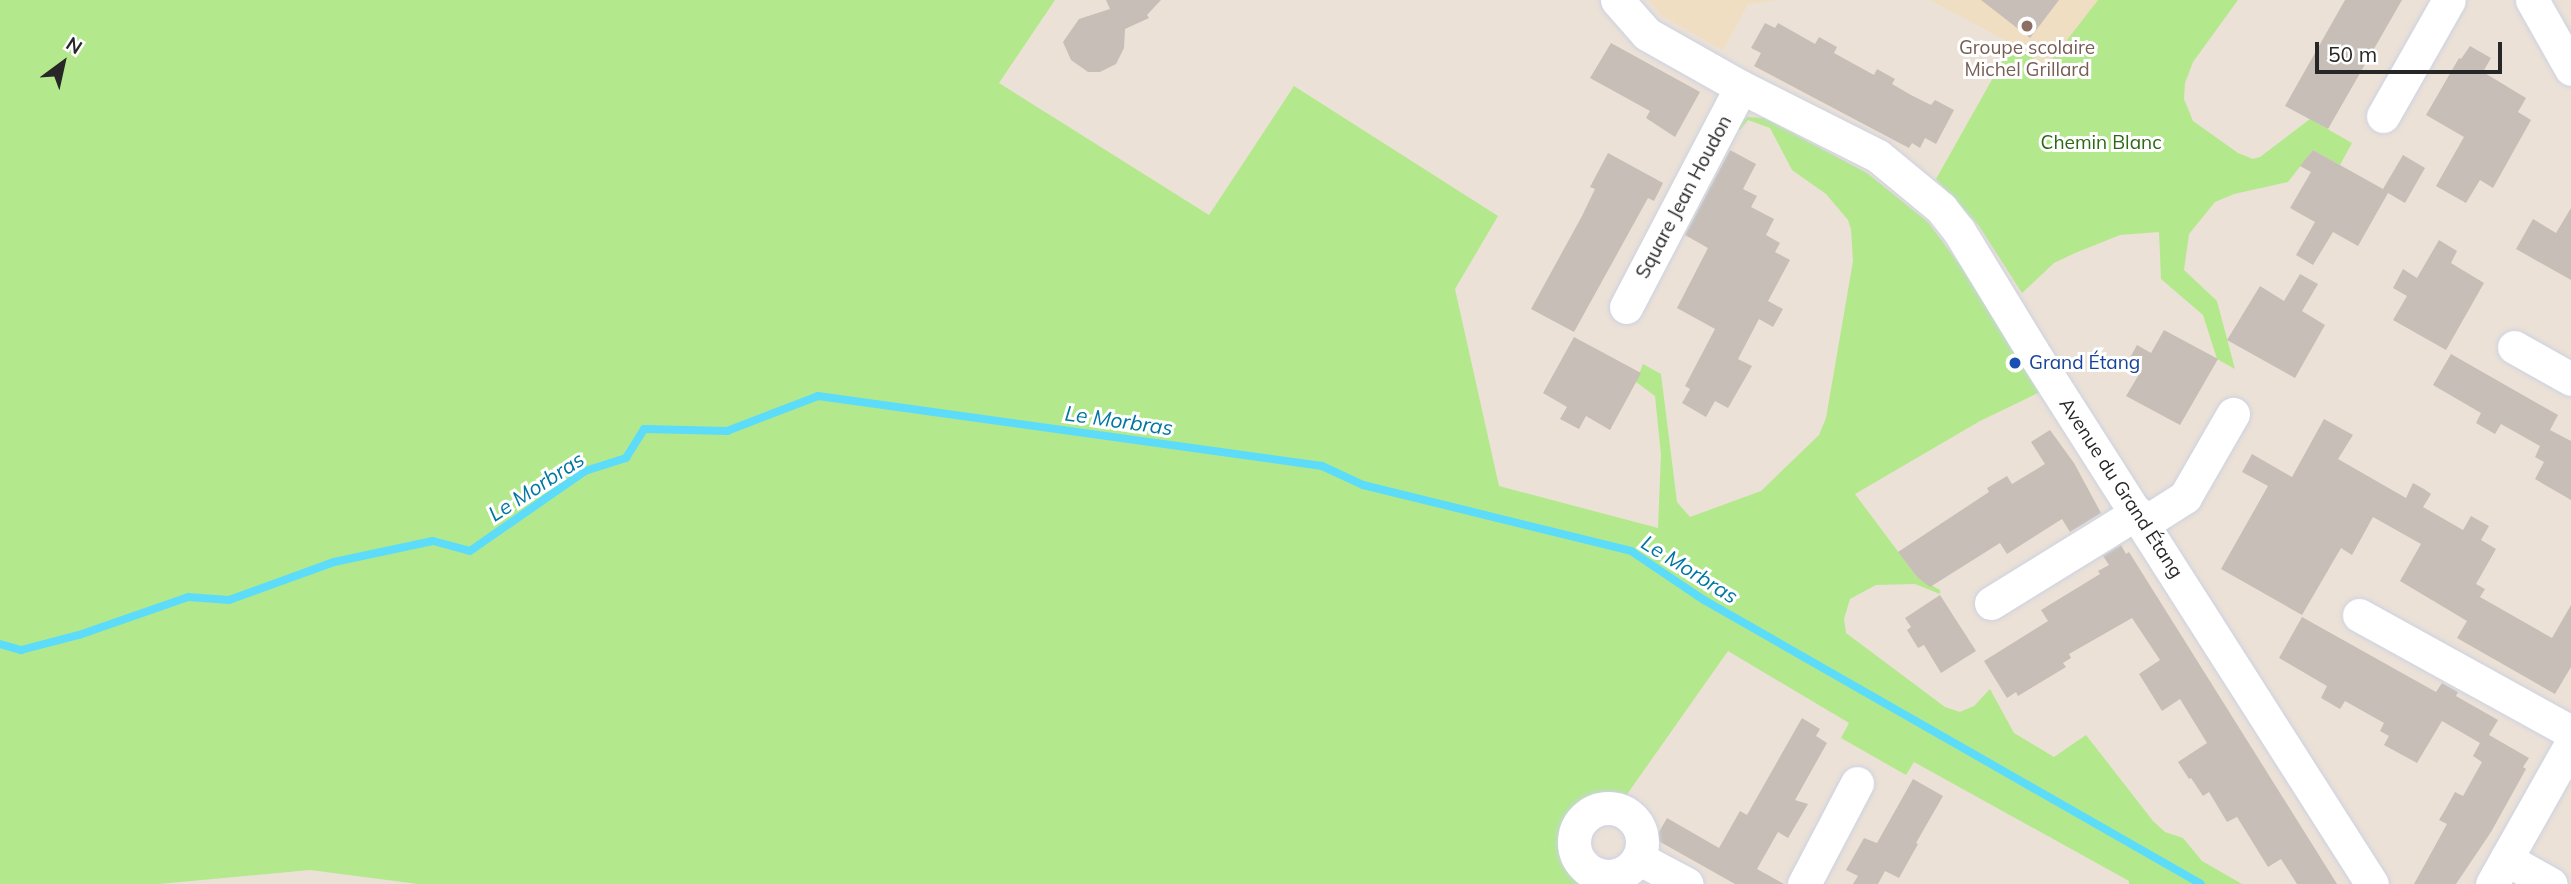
<!DOCTYPE html>
<meta charset="utf-8">
<style>
body{margin:0}
#map{position:relative;width:2571px;height:884px;overflow:hidden;background:#ece1d6;font-family:Mulish,sans-serif}
div>[style]{position:absolute}
.education>*{inset:0;background:#f0dec3}
.green>*{inset:0;background:#b3e98c}
.stream>*{height:8px;margin:-4px;padding:0 4px;transform-origin:4px;border-radius:4px;background:#5ddcfa}
.building>*{inset:0;background:#c6beb7}
.roads{filter:drop-shadow(0 0 2px #ccd2e2) drop-shadow(0 0 2px #ccd2e2)}
.minor>*{height:33px;margin:-16.5px;padding:0 16.5px;transform-origin:16.5px;border-radius:16.5px;background:#fff}
.minor>.ring{margin:-16.5px;padding:0;box-sizing:content-box;background:none;border:33px solid #fff;border-radius:50%}
.dots>*{width:19px;height:19px;translate:-50% -50%;box-sizing:border-box;border:4px solid #fff;border-radius:50%}
span{translate:-50% -50%;white-space:nowrap;text-align:center;line-height:1.15;-webkit-text-stroke:6px #fff;paint-order:stroke}
.education-label{font-size:19px;color:#785e54}
.park-label{font-size:19px;color:#2b6912}
.street-label{font-size:19px;color:#272727}
.transit-label{font-size:19px;color:#164399}
.left{translate:0 -50%;text-align:left}
.water-label{font-size:21px;color:#0077a2;font-style:italic}
.north{position:absolute;left:28px;top:28px;width:70px;height:70px;-webkit-text-stroke:5px #fff;paint-order:stroke;rotate:33deg;font-size:19px;font-weight:700;line-height:28px;text-align:center;color:#272727}
.north::after{content:'';display:block;margin:auto;width:24px;height:32px;background:#272727;clip-path:polygon(50% 0,100% 100%,50% 72%,0 100%)}
.scale{position:absolute;left:2315px;top:42px;width:187px;height:32px;box-sizing:border-box;border:4px solid #272727;border-top:0;padding-left:9px;font-size:21px;line-height:24px;white-space:nowrap;color:#272727;-webkit-text-stroke:5px #fff;paint-order:stroke}
</style>
<div id="map">
<div class="education">
<i style="clip-path:polygon(1649px 0,1779px 0,1748px 4px,1723px 50px,1662px 16px)"></i>
<i style="clip-path:polygon(1930px 0,2098px 0,2045px 68px,2012px 44px)"></i>
</div>
<div class="green">
<i style="clip-path:polygon(0 0,1055px 0,999px 83px,1209px 215px,1294px 86px,1498px 216px,1455px 289px,1499px 486px,1658px 528px,1661px 455px,1655px 396px,1636px 382px,1643px 364px,1661px 374px,1677px 502px,1690px 517px,1761px 491px,1819px 435px,1826px 418px,1853px 261px,1851px 229px,1848px 220px,1826px 194px,1792px 170px,1770px 128px,1748px 120px,1740px 130px,1736px 127px,1747px 117px,1764px 118px,1867px 173px,1928px 222px,1966px 273px,2040px 392px,1980px 421px,1855px 494px,1917px 577px,1940px 590px,1940px 594px,1915px 584px,1876px 585px,1850px 599px,1844px 619px,1846px 633px,1945px 707px,1960px 712px,1974px 706px,1990px 689px,2014px 733px,2054px 757px,2086px 735px,2153px 821px,2165px 832px,2183px 838px,2202px 861px,2242px 884px,2129px 884px,2129px 881px,1914px 762px,1906px 775px,1841px 738px,1849px 723px,1728px 651px,1623px 800px,1610px 797px,1592px 800px,1571px 815px,1563px 834px,1564px 856px,1574px 873px,1590px 884px,418px 884px,310px 870px,159px 884px,0 884px)"></i>
<i style="clip-path:polygon(2098px 0,2238px 0,2193px 62px,2185px 83px,2184px 99px,2193px 121px,2238px 153px,2253px 159px,2260px 157px,2310px 119px,2352px 143px,2340px 165px,2313px 150px,2288px 182px,2234px 194px,2215px 202px,2189px 234px,2184px 270px,2217px 301px,2235px 369px,2217px 359px,2203px 315px,2161px 279px,2159px 232px,2120px 235px,2075px 253px,2054px 263px,2022px 293px,1979px 226px,1936px 179px,2012px 44px,2046px 67px)"></i>
</div>
<div class="stream">
<i style="left:0;top:644px;width:22px;rotate:16deg"></i>
<i style="left:21px;top:650px;width:60px;rotate:-14.5deg"></i>
<i style="left:79px;top:635px;width:115px;rotate:-19.2deg"></i>
<i style="left:188px;top:597px;width:41px;rotate:4.2deg"></i>
<i style="left:229px;top:600px;width:112px;rotate:-19.9deg"></i>
<i style="left:334px;top:562px;width:101px;rotate:-12deg"></i>
<i style="left:433px;top:541px;width:38px;rotate:15deg"></i>
<i style="left:470px;top:551px;width:140px;rotate:-34.8deg"></i>
<i style="left:585px;top:471px;width:43px;rotate:-17.6deg"></i>
<i style="left:626px;top:458px;width:34px;rotate:-58deg"></i>
<i style="left:644px;top:429px;width:83px;rotate:1.4deg"></i>
<i style="left:727px;top:431px;width:97px;rotate:-21deg"></i>
<i style="left:818px;top:396px;width:509px;rotate:7.91deg"></i>
<i style="left:1322px;top:466px;width:45px;rotate:24.9deg"></i>
<i style="left:1363px;top:485px;width:276px;rotate:13.8deg"></i>
<i style="left:1631px;top:551px;width:88px;rotate:33.9deg"></i>
<i style="left:1704px;top:600px;width:572px;rotate:29.74deg"></i>
</div>
<div class="building">
<i style="clip-path:polygon(1106px 0,1161px 0,1147px 15px,1149px 18px,1125px 29px,1124px 48px,1116px 64px,1100px 72px,1088px 72px,1071px 60px,1063px 42px,1079px 19px,1110px 9px)"></i>
<i style="clip-path:polygon(1981px 0,2059px 0,2030px 38px)"></i>
<i style="clip-path:polygon(2345px 0,2402px 0,2328px 129px,2285px 106px)"></i>
<i style="clip-path:polygon(1765px 23px,1775px 28px,1778px 23px,1815px 44px,1819px 37px,1837px 47px,1834px 53px,1874px 75px,1877px 69px,1895px 79px,1892px 84px,1911px 95px,1931px 105px,1935px 100px,1954px 110px,1936px 144px,1925px 138px,1920px 148px,1912px 143px,1909px 148px,1754px 66px,1761px 53px,1751px 48px)"></i>
<i style="clip-path:polygon(1611px 43px,1700px 92px,1675px 137px,1646px 118px,1650px 111px,1590px 78px)"></i>
<i style="clip-path:polygon(2470px 46px,2491px 58px,2483px 72px,2526px 98px,2518px 112px,2531px 120px,2493px 188px,2480px 180px,2466px 203px,2436px 186px,2464px 137px,2426px 115px,2459px 58px,2461px 59px)"></i>
<i style="clip-path:polygon(1730px 150px,1756px 164px,1743px 189px,1757px 196px,1751px 207px,1774px 219px,1766px 235px,1780px 243px,1775px 252px,1790px 260px,1768px 301px,1783px 309px,1773px 327px,1759px 319px,1738px 359px,1752px 366px,1747px 375px,1728px 408px,1715px 401px,1706px 417px,1682px 403px,1690px 389px,1685px 386px,1715px 329px,1677px 308px,1708px 248px,1685px 235px)"></i>
<i style="clip-path:polygon(2313px 150px,2383px 189px,2403px 155px,2425px 168px,2405px 203px,2388px 193px,2358px 246px,2333px 232px,2313px 265px,2296px 255px,2315px 222px,2290px 208px,2311px 172px,2300px 166px)"></i>
<i style="clip-path:polygon(1608px 153px,1663px 183px,1654px 201px,1648px 198px,1574px 332px,1531px 309px,1582px 216px,1595px 189px,1590px 187px)"></i>
<i style="clip-path:polygon(2571px 208px,2571px 280px,2516px 249px,2533px 219px,2556px 233px)"></i>
<i style="clip-path:polygon(2439px 240px,2457px 251px,2451px 263px,2484px 283px,2446px 350px,2393px 320px,2407px 296px,2393px 288px,2403px 269px,2417px 278px)"></i>
<i style="clip-path:polygon(2300px 274px,2318px 284px,2302px 311px,2325px 325px,2295px 378px,2227px 340px,2260px 286px,2284px 301px)"></i>
<i style="clip-path:polygon(2164px 330px,2218px 359px,2180px 425px,2126px 396px,2141px 371px,2127px 363px,2137px 345px,2151px 353px)"></i>
<i style="clip-path:polygon(1574px 337px,1641px 373px,1610px 430px,1586px 416px,1579px 429px,1560px 419px,1567px 407px,1543px 393px)"></i>
<i style="clip-path:polygon(2451px 354px,2558px 415px,2550px 430px,2571px 441px,2571px 500px,2535px 479px,2544px 462px,2535px 457px,2540px 446px,2501px 424px,2495px 434px,2476px 423px,2481px 413px,2433px 385px)"></i>
<i style="clip-path:polygon(2324px 419px,2353px 435px,2338px 459px,2406px 498px,2413px 483px,2424px 489px,2431px 494px,2423px 507px,2463px 530px,2471px 516px,2489px 526px,2481px 540px,2496px 549px,2476px 584px,2485px 589px,2480px 597px,2552px 638px,2571px 605px,2571px 667px,2555px 694px,2457px 638px,2467px 621px,2400px 581px,2421px 544px,2373px 517px,2352px 555px,2341px 548px,2302px 615px,2221px 569px,2268px 486px,2242px 472px,2252px 454px,2292px 477px)"></i>
<i style="clip-path:polygon(2050px 430px,2074px 463px,2101px 513px,2070px 532px,2062px 519px,2007px 554px,2000px 543px,1930px 587px,1917px 577px,1898px 552px,1989px 492px,1987px 488px,2007px 476px,2012px 484px,2045px 464px,2031px 442px)"></i>
<i style="clip-path:polygon(2121px 545px,2126px 554px,2129px 552px,2337px 884px,2297px 884px,2281px 859px,2268px 867px,2237px 817px,2227px 822px,2209px 792px,2203px 796px,2191px 778px,2189px 779px,2178px 762px,2207px 743px,2180px 699px,2162px 711px,2139px 674px,2160px 660px,2132px 618px,2069px 654px,2071px 658px,2063px 663px,2066px 667px,2018px 696px,2016px 692px,2007px 698px,1984px 661px,2048px 621px,2041px 610px,2100px 574px,2098px 571px,2109px 565px,2103px 556px)"></i>
<i style="clip-path:polygon(1940px 595px,1976px 651px,1941px 673px,1924px 645px,1918px 648px,1907px 630px,1911px 627px,1905px 618px)"></i>
<i style="clip-path:polygon(2302px 617px,2436px 692px,2442px 683px,2458px 692px,2456px 696px,2498px 720px,2489px 735px,2529px 758px,2523px 767px,2526px 769px,2491px 832px,2456px 884px,2414px 884px,2447px 824px,2439px 820px,2445px 810px,2455px 792px,2463px 796px,2482px 762px,2473px 756px,2480px 743px,2442px 721px,2417px 763px,2384px 745px,2389px 736px,2380px 731px,2384px 723px,2345px 701px,2340px 709px,2321px 698px,2327px 686px,2279px 658px)"></i>
<i style="clip-path:polygon(1802px 718px,1820px 729px,1816px 736px,1827px 743px,1795px 800px,1808px 804px,1788px 838px,1778px 832px,1757px 869px,1784px 884px,1735px 884px,1655px 839px,1667px 818px,1719px 848px,1740px 811px,1747px 815px)"></i>
<i style="clip-path:polygon(1913px 779px,1943px 796px,1916px 843px,1918px 844px,1899px 878px,1885px 871px,1878px 884px,1853px 884px,1858px 876px,1846px 870px,1864px 838px,1877px 843px)"></i>
</div>
<div class="roads">
<div class="minor">
<i style="left:1617px;top:0;width:45px;rotate:48.6deg"></i>
<i style="left:1647px;top:34px;width:108px;rotate:29.4deg"></i>
<i style="left:1741px;top:87px;width:153px;rotate:26.7deg"></i>
<i style="left:1878px;top:156px;width:82px;rotate:39.5deg"></i>
<i style="left:1941px;top:208px;width:29px;rotate:52deg"></i>
<i style="left:1959px;top:231px;width:138px;rotate:58.6deg"></i>
<i style="left:2031px;top:349px;width:634px;rotate:57.49deg"></i>
<i style="left:2532px;top:0;width:79px;rotate:60.5deg"></i>
<i style="left:2383px;top:116px;width:133px;rotate:-60.4deg"></i>
<i style="left:1626px;top:307px;width:248px;rotate:-62.4deg"></i>
<i style="left:2514px;top:347px;width:65px;rotate:29.3deg"></i>
<i style="left:2144px;top:523px;width:49px;rotate:-32.4deg"></i>
<i style="left:2185px;top:497px;width:96px;rotate:-60deg"></i>
<i style="left:1991px;top:603px;width:172px;rotate:-31.7deg"></i>
<i style="left:2359px;top:615px;width:242px;rotate:28.9deg"></i>
<i class="ring" style="left:1574px;top:808px;width:35px;height:35px"></i>
<i style="left:1638px;top:858px;width:55px;rotate:28deg"></i>
<i style="left:2506px;top:859px;width:51px;rotate:29.1deg"></i>
<i style="left:1804px;top:884px;width:114px;rotate:-62.3deg"></i>
<i style="left:2492px;top:884px;width:161px;rotate:-60.6deg"></i>
</div>
</div>
<div class="dots">
<i style="left:2027px;top:26px;background:#8d6e63"></i>
<i style="left:2015px;top:363px;background:#1a4fb4"></i>
</div>
<div class="education-label">
<span style="left:2027px;top:59px">Groupe scolaire<br>Michel Grillard</span>
</div>
<div class="park-label">
<span style="left:2101px;top:143px">Chemin Blanc</span>
</div>
<div class="street-label">
<span style="left:1684px;top:197px;rotate:-62deg">Square Jean Houdon</span>
<span style="left:2121px;top:488px;rotate:57deg">Avenue du Grand Étang</span>
</div>
<div class="transit-label">
<span class="left" style="left:2029px;top:363px">Grand Étang</span>
</div>
<div class="water-label">
<span style="left:1119px;top:420px;rotate:8deg">Le Morbras</span>
<span style="left:536px;top:486px;rotate:-33deg">Le Morbras</span>
<span style="left:1690px;top:569px;rotate:32deg">Le Morbras</span>
</div>
<div class="north">N</div>
<div class="scale">50 m</div>
</div>
